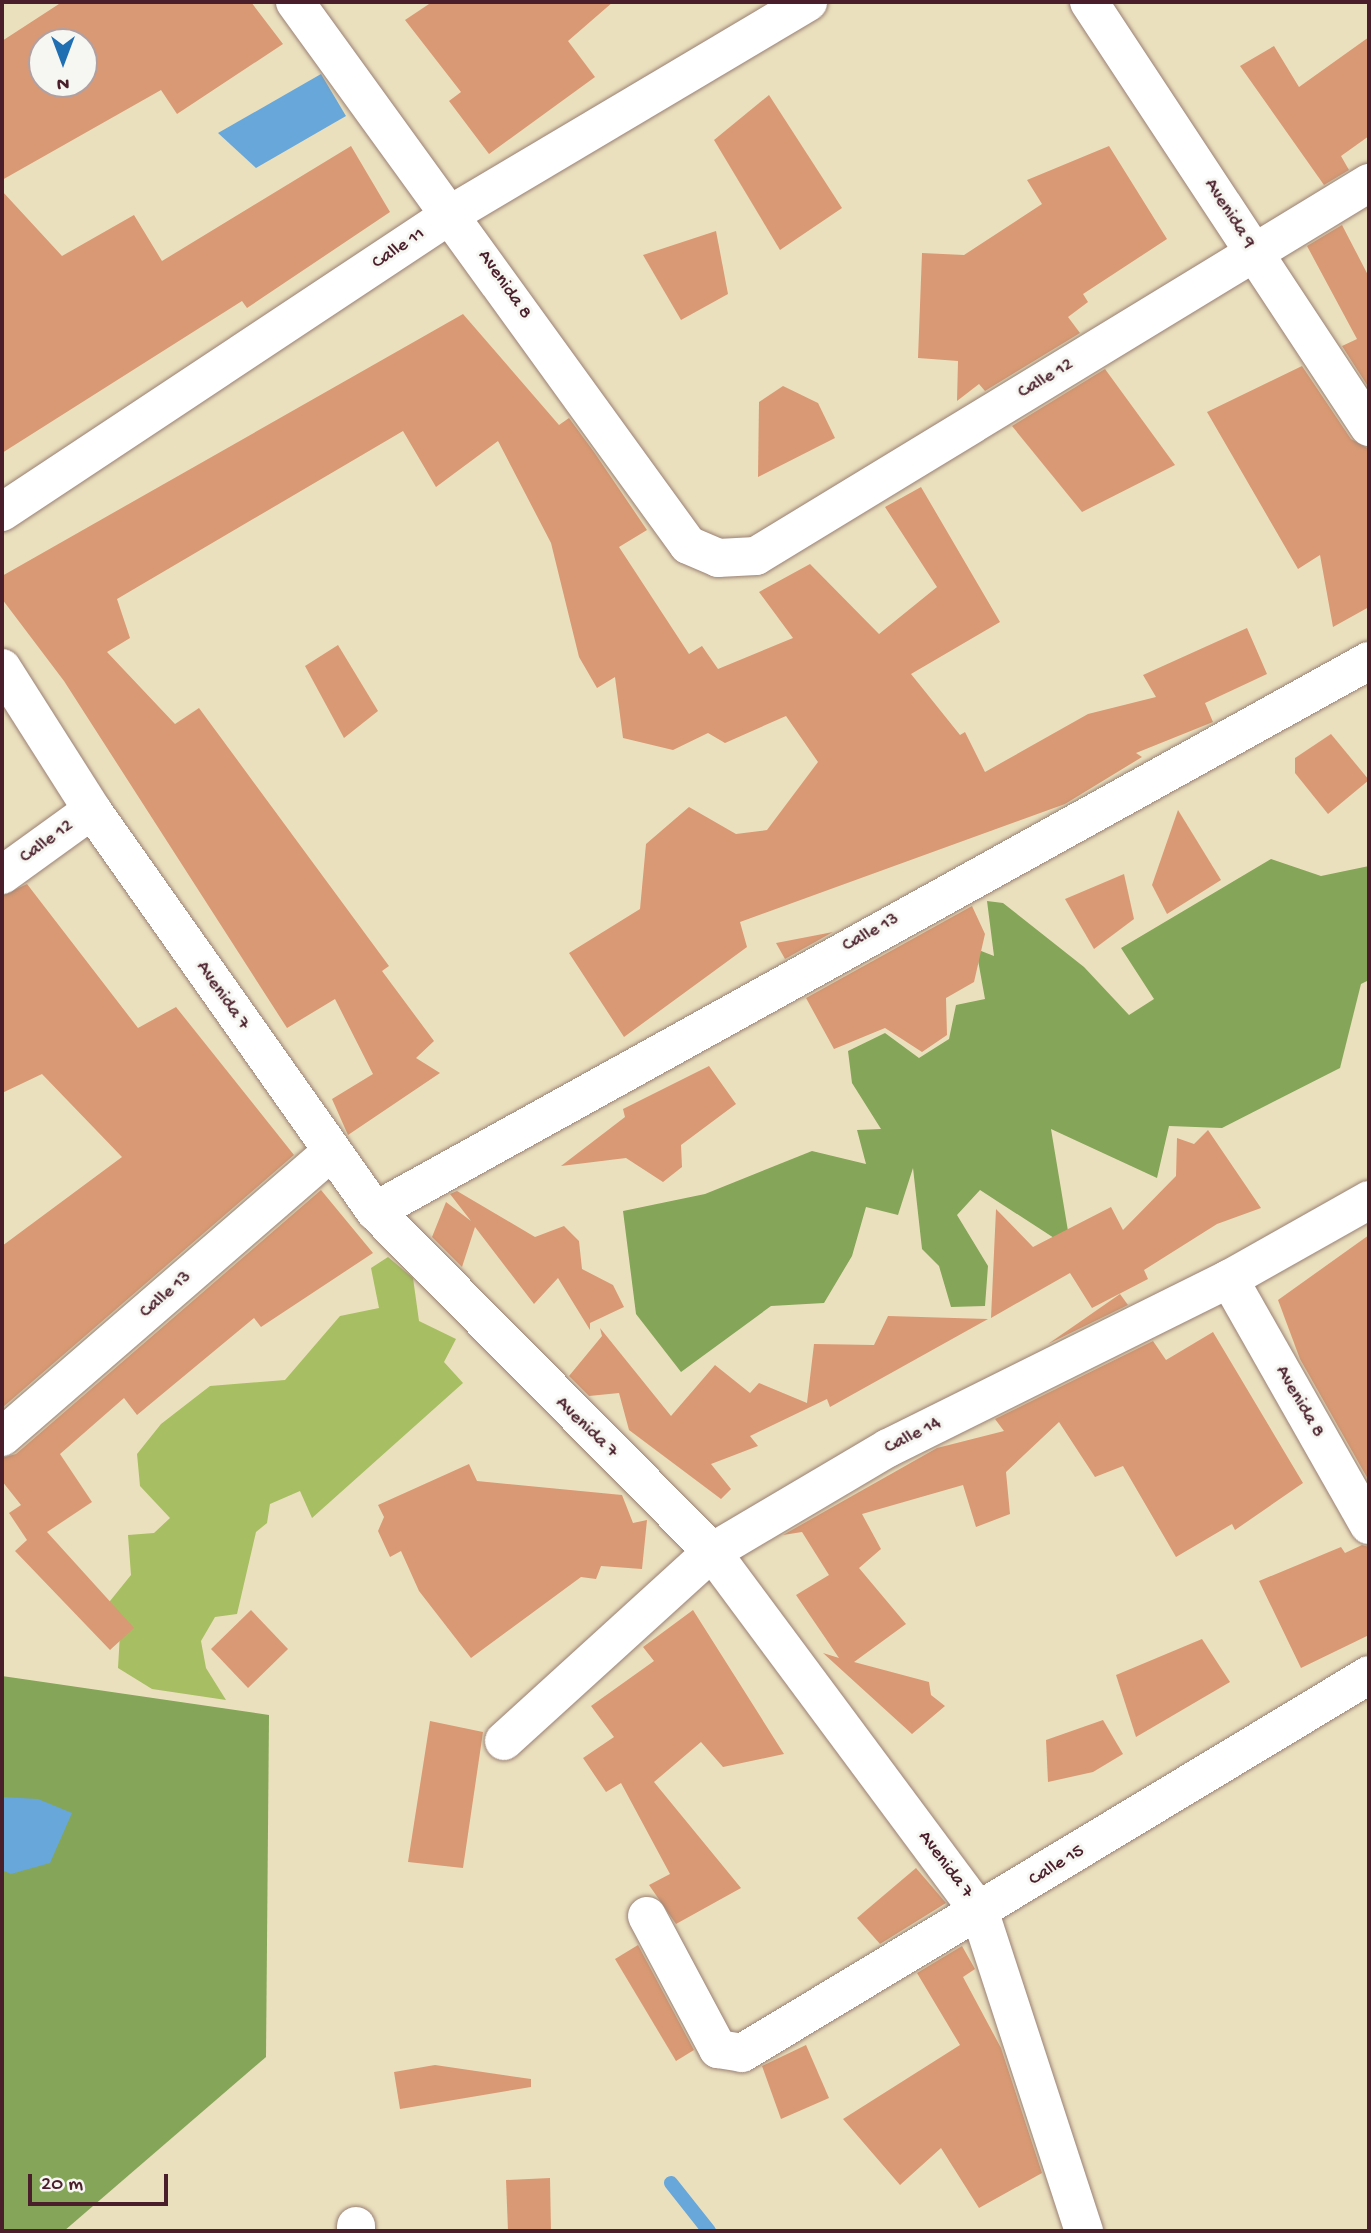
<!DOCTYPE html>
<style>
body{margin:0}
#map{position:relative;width:1371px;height:2233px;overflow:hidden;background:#ebe0be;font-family:"Gochi Hand",sans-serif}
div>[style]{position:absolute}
.green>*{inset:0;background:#a7be62}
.forest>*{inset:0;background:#85a558}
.water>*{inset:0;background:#68a7da}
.stream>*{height:14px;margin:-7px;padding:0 7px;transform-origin:7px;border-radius:7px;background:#68a7da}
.building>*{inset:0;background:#d99974}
.roads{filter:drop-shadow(0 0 2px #9a8074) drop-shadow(0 0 2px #9a8074)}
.minor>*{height:38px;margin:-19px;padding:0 19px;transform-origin:19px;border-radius:19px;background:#fff}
span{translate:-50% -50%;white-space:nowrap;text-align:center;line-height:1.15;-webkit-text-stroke:6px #f6f6f2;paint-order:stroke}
.street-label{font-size:19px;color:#4a1f2b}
.frame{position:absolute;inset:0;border:4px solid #4a1f2b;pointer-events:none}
.north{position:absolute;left:28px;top:28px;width:70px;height:70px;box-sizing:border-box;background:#f6f6f2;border:2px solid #b1a0a2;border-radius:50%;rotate:180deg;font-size:19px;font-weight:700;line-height:28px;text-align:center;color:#4a1f2b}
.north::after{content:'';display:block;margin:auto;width:24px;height:32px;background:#1f6fb2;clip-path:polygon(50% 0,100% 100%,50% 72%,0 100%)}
.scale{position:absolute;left:28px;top:2174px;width:140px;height:32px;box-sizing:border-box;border:4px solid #4a1f2b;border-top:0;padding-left:9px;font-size:21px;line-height:24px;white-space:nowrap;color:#4a1f2b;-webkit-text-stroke:5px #f6f6f2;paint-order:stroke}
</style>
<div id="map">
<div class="green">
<i style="clip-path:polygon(388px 1257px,413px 1278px,419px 1321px,456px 1339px,444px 1362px,463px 1383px,312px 1518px,300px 1491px,270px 1504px,267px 1523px,256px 1532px,237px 1614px,215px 1617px,201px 1641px,206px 1668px,226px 1700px,152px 1689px,118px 1668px,120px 1633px,106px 1606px,131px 1575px,128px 1535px,154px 1533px,170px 1518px,140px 1486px,137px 1454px,161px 1424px,210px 1386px,285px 1380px,340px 1316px,379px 1308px,371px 1268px)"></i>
</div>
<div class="forest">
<i style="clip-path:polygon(1271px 859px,1321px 876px,1369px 866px,1369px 980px,1361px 984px,1340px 1068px,1222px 1128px,1169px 1126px,1157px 1178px,1051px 1129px,1071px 1249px,980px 1190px,957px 1215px,988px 1266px,985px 1306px,951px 1307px,939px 1266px,922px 1249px,913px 1168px,898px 1215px,866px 1207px,852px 1256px,824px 1303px,771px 1306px,681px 1372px,636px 1314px,623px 1211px,705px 1194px,812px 1151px,866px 1164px,857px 1130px,881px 1129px,852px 1083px,848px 1051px,885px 1033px,919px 1058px,949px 1039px,956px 1005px,985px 999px,976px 949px,994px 956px,987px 901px,1003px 903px,1084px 967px,1129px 1015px,1154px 999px,1121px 948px)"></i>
<i style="clip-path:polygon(2px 1676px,269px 1715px,266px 2057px,64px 2231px,2px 2231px)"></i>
</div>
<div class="water">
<i style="clip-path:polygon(321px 74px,346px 116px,256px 168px,218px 133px)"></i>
<i style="clip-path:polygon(2px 1797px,38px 1799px,72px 1813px,50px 1863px,11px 1874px,2px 1870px)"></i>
</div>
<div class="stream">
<i style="left:671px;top:2183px;width:61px;rotate:51.6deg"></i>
</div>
<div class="building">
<i style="clip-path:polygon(evenodd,62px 2px,251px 2px,283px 44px,177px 114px,161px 90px,2px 180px,2px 41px,62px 2px,42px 42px,84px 42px,84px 84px,42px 84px,42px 42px)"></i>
<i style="clip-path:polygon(432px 2px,613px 2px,568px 41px,595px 77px,489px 154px,449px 101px,461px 92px,405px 20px)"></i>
<i style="clip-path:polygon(1369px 37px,1369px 136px,1341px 156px,1349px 170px,1324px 185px,1240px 66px,1274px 46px,1299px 87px)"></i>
<i style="clip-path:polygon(769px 95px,842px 208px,780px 250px,714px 140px)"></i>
<i style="clip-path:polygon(351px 146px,390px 212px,247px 308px,242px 301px,2px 453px,2px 191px,62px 256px,134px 215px,162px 261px)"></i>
<i style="clip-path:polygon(1109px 146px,1167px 239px,1083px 294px,1088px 302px,1068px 317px,1080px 333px,985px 391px,979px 384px,957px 401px,958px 361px,918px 358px,922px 253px,964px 255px,1042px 204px,1027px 180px)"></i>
<i style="clip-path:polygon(1342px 225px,1369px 277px,1369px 388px,1342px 346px,1357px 339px,1307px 246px)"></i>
<i style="clip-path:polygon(716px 231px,728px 294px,681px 320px,643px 255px)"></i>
<i style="clip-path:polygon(463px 314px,559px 425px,569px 418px,594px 452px,647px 530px,619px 547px,689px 654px,702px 646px,718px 669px,793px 638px,759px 592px,810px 564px,879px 634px,937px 587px,885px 507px,921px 487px,1000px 622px,911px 674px,960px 735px,965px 732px,985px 772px,1088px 714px,1156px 697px,1143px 675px,1247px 628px,1267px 674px,1205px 703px,1213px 722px,1136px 753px,1142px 757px,1065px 804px,740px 922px,747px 947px,624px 1037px,569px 953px,640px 909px,646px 844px,689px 807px,736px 834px,767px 830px,818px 762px,786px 716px,725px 743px,708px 733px,673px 750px,623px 738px,615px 677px,597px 688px,579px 657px,551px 543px,498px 441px,436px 487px,403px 431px,117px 599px,130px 638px,107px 652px,175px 724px,199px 708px,389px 966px,382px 971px,434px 1041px,416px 1058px,440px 1073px,348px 1135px,332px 1099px,373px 1074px,335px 999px,287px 1028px,64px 681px,2px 599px,2px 576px)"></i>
<i style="clip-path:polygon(1302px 366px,1351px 439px,1369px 449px,1369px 607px,1333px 627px,1320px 555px,1298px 569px,1207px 412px)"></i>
<i style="clip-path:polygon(1105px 369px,1175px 465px,1082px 512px,1012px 426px)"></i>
<i style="clip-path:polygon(783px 386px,818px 403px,835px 438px,758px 477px,759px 402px)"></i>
<i style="clip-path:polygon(338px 645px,378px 711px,344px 738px,305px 666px)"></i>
<i style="clip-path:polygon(1331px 734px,1369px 780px,1328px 814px,1295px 773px,1295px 758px)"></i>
<i style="clip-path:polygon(1178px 810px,1221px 880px,1167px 914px,1152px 885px)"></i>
<i style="clip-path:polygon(1124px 874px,1134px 919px,1094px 949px,1065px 899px)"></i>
<i style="clip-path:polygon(27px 884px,138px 1028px,176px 1007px,294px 1155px,2px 1408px,2px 1246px,122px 1157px,42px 1074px,2px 1093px,2px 896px)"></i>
<i style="clip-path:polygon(972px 906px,985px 934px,974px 982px,946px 998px,947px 1035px,922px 1052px,885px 1028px,834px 1049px,806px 998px)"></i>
<i style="clip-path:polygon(833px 932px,785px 959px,776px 943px)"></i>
<i style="clip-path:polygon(709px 1066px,736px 1104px,681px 1145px,682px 1167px,663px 1182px,626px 1158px,561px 1166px,625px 1117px,623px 1109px)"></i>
<i style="clip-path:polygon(1208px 1130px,1261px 1208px,1217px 1224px,1144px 1270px,1148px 1279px,1092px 1308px,1070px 1273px,991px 1318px,996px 1209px,1033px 1247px,1111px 1207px,1123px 1230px,1176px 1176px,1177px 1138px,1194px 1144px)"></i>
<i style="clip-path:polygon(321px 1190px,373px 1253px,261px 1327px,254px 1318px,137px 1415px,124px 1398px,60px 1454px,92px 1502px,47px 1532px,134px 1628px,110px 1650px,15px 1551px,27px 1540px,9px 1513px,21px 1505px,2px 1481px,2px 1458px,16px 1454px)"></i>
<i style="clip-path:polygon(457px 1191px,535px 1237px,564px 1226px,579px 1241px,582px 1269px,613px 1285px,624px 1307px,590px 1323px,590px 1330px,558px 1278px,534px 1304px,475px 1227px,462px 1267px,432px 1237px,446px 1202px,471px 1221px,450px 1194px)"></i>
<i style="clip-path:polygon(1369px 1235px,1369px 1481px,1300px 1359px,1278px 1300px)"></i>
<i style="clip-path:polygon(1120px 1294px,1128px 1305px,1048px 1344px)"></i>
<i style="clip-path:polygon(888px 1316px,988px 1319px,830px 1407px,827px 1399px,750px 1436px,758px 1446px,711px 1464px,731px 1489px,721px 1499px,629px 1430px,619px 1393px,589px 1396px,569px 1376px,602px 1336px,600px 1328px,671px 1416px,715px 1365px,750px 1393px,759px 1383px,807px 1403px,814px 1344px,874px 1345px)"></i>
<i style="clip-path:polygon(1213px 1332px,1303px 1483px,1235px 1530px,1232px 1524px,1176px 1557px,1123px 1466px,1095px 1477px,1059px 1422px,1006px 1472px,1010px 1514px,976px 1527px,963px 1485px,862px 1514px,881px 1549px,859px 1568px,906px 1624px,854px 1662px,929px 1682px,931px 1695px,945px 1706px,912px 1734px,823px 1653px,839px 1658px,796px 1595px,829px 1575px,802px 1532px,783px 1535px,937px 1448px,1004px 1431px,995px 1419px,1153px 1341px,1166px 1360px)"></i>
<i style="clip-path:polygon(469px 1464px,477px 1481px,622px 1495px,633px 1523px,647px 1520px,642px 1569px,601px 1566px,596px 1579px,581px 1577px,471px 1658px,419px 1591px,401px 1551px,390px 1557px,378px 1531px,384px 1517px,378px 1505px)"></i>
<i style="clip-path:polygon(1362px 1545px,1369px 1547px,1369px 1635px,1301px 1668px,1259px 1581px,1341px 1547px,1345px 1553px)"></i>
<i style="clip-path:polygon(251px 1610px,288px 1649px,248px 1688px,211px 1649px)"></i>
<i style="clip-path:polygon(693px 1610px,784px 1754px,723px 1767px,701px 1742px,654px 1782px,741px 1888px,676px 1924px,649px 1885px,670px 1874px,621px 1783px,606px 1792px,583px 1758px,614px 1737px,591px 1706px,654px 1661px,643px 1647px)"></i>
<i style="clip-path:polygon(1202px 1639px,1230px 1682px,1136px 1737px,1116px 1675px)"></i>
<i style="clip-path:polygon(1103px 1720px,1123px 1754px,1093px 1772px,1048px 1782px,1046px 1740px)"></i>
<i style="clip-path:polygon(430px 1721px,483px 1732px,463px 1868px,408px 1862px)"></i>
<i style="clip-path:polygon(916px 1868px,946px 1903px,880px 1944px,857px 1918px)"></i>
<i style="clip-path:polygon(638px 1945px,694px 2050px,676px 2061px,615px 1959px)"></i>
<i style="clip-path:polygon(962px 1946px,975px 1969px,963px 1977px,1001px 2048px,1042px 2173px,979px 2208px,941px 2148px,900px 2185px,843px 2119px,960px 2045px,917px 1973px)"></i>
<i style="clip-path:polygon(806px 2045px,829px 2098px,781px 2119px,762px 2066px)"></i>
<i style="clip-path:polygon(435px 2065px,531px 2079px,531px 2087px,400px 2109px,394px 2072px)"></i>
<i style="clip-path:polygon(550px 2178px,551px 2231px,508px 2231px,506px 2180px)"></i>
</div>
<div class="roads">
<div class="minor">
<i style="left:295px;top:2px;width:670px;rotate:54.1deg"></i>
<i style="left:688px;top:545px;width:33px;rotate:23deg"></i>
<i style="left:718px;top:558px;width:38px;rotate:-3deg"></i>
<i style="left:756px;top:556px;width:718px;rotate:-31.32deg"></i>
<i style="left:1089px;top:2px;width:509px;rotate:56.62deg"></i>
<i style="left:2px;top:512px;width:541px;rotate:-33.54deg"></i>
<i style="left:453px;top:213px;width:413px;rotate:-30.7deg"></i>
<i style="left:2px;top:668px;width:168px;rotate:57.6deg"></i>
<i style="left:92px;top:810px;width:491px;rotate:54.8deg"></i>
<i style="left:375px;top:1211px;width:479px;rotate:45.3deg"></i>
<i style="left:712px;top:1552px;width:450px;rotate:53.4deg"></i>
<i style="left:980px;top:1913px;width:335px;rotate:71.9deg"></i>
<i style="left:2px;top:875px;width:111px;rotate:-35.8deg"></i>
<i style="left:375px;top:1211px;width:1136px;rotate:-28.96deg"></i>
<i style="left:1229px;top:1279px;width:283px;rotate:60.4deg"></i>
<i style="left:2px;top:1437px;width:435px;rotate:-40.9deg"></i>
<i style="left:504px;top:1741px;width:281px;rotate:-42.3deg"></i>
<i style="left:712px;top:1552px;width:204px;rotate:-30.6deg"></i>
<i style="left:888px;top:1448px;width:381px;rotate:-26.4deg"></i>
<i style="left:1229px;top:1279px;width:161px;rotate:-29.4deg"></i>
<i style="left:647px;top:1916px;width:151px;rotate:61.9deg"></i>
<i style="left:718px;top:2049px;width:24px;rotate:9deg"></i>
<i style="left:742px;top:2053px;width:732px;rotate:-31.08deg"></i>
<i style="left:356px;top:2226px;width:5px;rotate:90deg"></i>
</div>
</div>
<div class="street-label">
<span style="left:1229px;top:214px;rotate:57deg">Avenida 9</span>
<span style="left:399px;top:249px;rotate:-34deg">Calle 11</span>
<span style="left:504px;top:285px;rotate:55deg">Avenida 8</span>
<span style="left:1046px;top:379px;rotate:-31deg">Calle 12</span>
<span style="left:47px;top:842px;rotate:-36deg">Calle 12</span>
<span style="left:871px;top:933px;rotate:-29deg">Calle 13</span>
<span style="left:222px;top:996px;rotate:55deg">Avenida 7</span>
<span style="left:166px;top:1295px;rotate:-41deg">Calle 13</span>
<span style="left:1299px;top:1402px;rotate:60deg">Avenida 8</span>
<span style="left:586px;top:1428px;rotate:44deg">Avenida 7</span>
<span style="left:913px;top:1436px;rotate:-27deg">Calle 14</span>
<span style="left:945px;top:1865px;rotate:53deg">Avenida 7</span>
<span style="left:1057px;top:1866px;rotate:-32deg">Calle 15</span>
</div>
<div class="frame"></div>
<div class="north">N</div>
<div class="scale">20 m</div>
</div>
